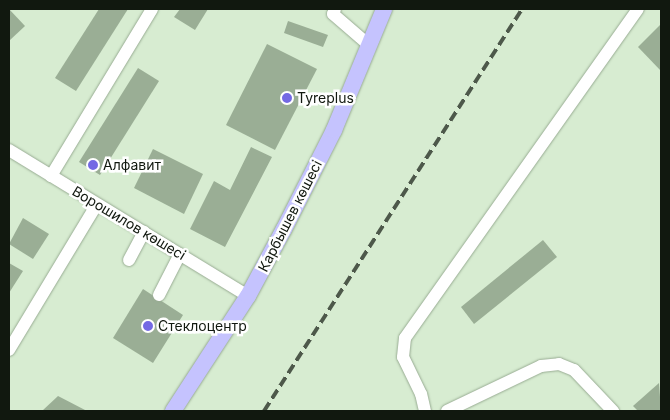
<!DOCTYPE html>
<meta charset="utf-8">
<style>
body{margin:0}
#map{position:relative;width:670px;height:420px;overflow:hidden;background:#d7ecd1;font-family:Inter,sans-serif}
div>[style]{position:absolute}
.building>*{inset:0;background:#9aae95}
.roads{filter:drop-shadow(0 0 1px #98ac93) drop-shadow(0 0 1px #98ac93)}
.minor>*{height:12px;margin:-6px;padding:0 6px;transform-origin:6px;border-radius:6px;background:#fff}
.major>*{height:16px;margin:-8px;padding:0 8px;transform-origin:8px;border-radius:8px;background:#c5c3fe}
.rail>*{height:4px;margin-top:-2px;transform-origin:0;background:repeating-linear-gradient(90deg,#4d584a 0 10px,transparent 0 15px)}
.dots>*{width:14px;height:14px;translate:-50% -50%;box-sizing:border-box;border:2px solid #fff;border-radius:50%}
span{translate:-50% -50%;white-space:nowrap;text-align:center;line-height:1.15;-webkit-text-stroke:5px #fff;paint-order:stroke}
.poi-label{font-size:14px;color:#11180f}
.left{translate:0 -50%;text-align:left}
.street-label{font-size:14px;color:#11180f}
.frame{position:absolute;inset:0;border:10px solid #11180f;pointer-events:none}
</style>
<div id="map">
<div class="building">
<i style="clip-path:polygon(9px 9px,25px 26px,9px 41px)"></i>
<i style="clip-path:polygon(99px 9px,128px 9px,76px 91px,55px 78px)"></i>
<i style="clip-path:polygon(180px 9px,208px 9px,195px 30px,174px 17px)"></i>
<i style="clip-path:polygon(288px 21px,328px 35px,323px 47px,284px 33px)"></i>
<i style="clip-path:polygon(661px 24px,661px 71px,638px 47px)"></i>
<i style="clip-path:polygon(267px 44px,317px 69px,275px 150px,226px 125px)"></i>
<i style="clip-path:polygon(138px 68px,159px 81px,100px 175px,79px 162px)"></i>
<i style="clip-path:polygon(251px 147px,272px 157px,225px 247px,190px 229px,214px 181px,230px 190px)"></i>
<i style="clip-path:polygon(153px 149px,203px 174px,184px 214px,134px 188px)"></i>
<i style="clip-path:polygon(23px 218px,49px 234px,33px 259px,9px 244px)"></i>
<i style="clip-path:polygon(543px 240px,557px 257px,474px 324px,461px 307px)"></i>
<i style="clip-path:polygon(9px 263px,23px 271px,9px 293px)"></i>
<i style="clip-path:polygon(143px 289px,183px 315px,153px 363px,113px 338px)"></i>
<i style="clip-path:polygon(659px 383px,661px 411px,638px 411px,633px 406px)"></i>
<i style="clip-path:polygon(58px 396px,87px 411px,42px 411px)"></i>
</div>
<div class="roads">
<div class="minor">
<i style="left:335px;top:9px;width:5px;rotate:112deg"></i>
<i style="left:333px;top:14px;width:49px;rotate:40.9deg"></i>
<i style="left:9px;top:150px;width:280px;rotate:31.4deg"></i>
<i style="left:51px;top:176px;width:195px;rotate:-58.8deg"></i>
<i style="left:129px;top:260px;width:32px;rotate:-62deg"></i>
<i style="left:159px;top:295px;width:46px;rotate:-62.9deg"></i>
<i style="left:9px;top:350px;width:170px;rotate:-58.9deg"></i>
<i style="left:425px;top:411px;width:17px;rotate:-103deg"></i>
<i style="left:421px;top:394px;width:41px;rotate:-115.9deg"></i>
<i style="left:403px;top:357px;width:19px;rotate:-84deg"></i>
<i style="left:405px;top:338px;width:403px;rotate:-54.7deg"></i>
<i style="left:447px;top:411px;width:104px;rotate:-25.6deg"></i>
<i style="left:541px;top:366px;width:18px;rotate:-6deg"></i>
<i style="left:559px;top:364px;width:16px;rotate:22deg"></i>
<i style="left:574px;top:370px;width:57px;rotate:46.4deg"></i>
</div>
<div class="major">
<i style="left:173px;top:411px;width:137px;rotate:-56.9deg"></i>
<i style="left:248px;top:296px;width:76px;rotate:-61.8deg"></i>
<i style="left:284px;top:229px;width:111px;rotate:-63.2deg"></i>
<i style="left:334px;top:130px;width:131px;rotate:-67.5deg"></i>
</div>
</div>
<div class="rail">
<i style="left:264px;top:411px;width:478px;rotate:-57.3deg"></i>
</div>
<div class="dots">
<i style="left:287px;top:98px;background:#7469e4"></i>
<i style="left:93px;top:165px;background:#7469e4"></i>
<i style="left:148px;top:326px;background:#7469e4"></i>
</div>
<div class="poi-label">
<span class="left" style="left:297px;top:98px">Tyreplus</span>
<span class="left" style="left:103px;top:165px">Алфавит</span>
<span class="left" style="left:158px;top:326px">Стеклоцентр</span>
</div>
<div class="street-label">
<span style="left:290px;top:216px;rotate:-63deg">Карбышев көшесі</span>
<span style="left:129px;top:223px;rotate:31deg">Ворошилов көшесі</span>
</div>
<div class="frame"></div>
</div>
